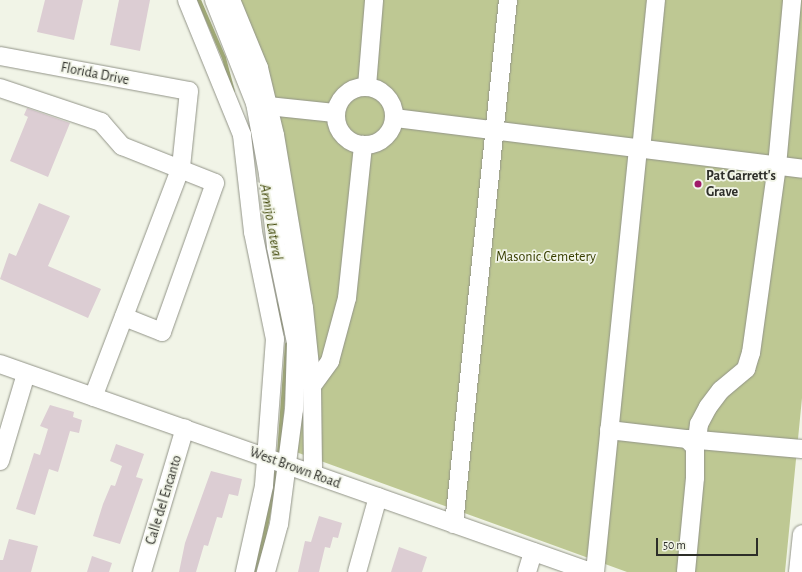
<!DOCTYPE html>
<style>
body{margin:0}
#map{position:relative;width:802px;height:572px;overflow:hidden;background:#f1f4e7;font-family:"Alegreya Sans",sans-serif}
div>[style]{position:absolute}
.green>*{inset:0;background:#bec893}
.stream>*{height:4px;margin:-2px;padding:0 2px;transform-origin:2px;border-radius:2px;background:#a0a975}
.building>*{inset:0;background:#dccdd3}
.roads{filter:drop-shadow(0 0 1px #929488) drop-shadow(0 0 1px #929488)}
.minor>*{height:18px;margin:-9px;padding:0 9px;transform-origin:9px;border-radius:9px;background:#fff}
.minor>.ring{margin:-9px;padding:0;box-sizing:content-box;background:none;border:18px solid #fff;border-radius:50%}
.dots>*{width:11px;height:11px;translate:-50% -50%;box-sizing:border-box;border:2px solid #f1f4e7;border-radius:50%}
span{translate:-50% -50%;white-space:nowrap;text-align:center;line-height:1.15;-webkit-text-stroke:3.5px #f1f4e7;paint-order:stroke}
.street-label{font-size:14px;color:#2d2e29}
.poi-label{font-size:14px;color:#2d2e29;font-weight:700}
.left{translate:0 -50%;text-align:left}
.park-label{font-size:14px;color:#383e00}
.water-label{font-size:15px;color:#3f4607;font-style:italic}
.scale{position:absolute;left:656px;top:538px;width:102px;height:18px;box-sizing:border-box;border:2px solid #2d2e29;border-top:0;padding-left:5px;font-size:12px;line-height:14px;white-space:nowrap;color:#2d2e29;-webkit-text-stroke:3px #f1f4e7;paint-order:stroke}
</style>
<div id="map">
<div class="green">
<i style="clip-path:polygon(222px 0,802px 0,802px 398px,785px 572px,627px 572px,296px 452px,302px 336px)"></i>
</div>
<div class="stream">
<i style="left:199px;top:0;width:63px;rotate:66.7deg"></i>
<i style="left:224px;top:58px;width:34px;rotate:75deg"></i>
<i style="left:276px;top:303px;width:29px;rotate:72deg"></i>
<i style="left:279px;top:453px;width:109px;rotate:-85.8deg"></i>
<i style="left:254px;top:572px;width:34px;rotate:-73deg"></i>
<i style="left:264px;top:539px;width:67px;rotate:-79.7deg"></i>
</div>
<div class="building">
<i style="clip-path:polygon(45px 0,83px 0,74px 40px,37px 32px)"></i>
<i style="clip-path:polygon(119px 0,150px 0,140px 51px,110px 45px)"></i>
<i style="clip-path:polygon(27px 108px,70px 123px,48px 177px,10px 161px,28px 117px,24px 115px)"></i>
<i style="clip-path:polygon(39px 203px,70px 216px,48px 266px,101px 289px,88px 318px,0 279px,9px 253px,16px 256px)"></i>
<i style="clip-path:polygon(50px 405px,74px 412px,73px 417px,82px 420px,79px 433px,70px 431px,58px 472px,49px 469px,35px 515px,16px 509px,34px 453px,40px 455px,48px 429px,40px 426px)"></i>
<i style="clip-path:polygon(116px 444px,144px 454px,136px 477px,143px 479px,120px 544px,93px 536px,103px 504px,111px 485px,115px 486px,122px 466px,110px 461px)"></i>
<i style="clip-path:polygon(211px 471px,242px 479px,238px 496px,229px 494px,222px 518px,217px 517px,208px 546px,204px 545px,196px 572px,179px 572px,185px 543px)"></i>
<i style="clip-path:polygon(319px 516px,342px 523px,338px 538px,333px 537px,330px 548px,325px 547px,319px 572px,298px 572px,305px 541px,311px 542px)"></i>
<i style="clip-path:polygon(9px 539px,38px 546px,31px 572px,0 572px,0 560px,3px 560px)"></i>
<i style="clip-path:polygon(399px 547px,427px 557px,422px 572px,391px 572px)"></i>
<i style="clip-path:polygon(92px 556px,112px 563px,109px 572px,87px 572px)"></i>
</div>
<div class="roads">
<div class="minor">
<i style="left:187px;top:0;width:146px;rotate:67.8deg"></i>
<i style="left:242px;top:135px;width:98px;rotate:83.5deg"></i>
<i style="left:253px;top:232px;width:109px;rotate:78.4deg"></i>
<i style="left:275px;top:339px;width:147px;rotate:94.3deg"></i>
<i style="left:264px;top:486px;width:88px;rotate:102.5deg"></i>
<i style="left:214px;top:0;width:111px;rotate:68.3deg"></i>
<i style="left:255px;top:103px;width:72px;rotate:79.6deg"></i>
<i style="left:268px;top:174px;width:73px;rotate:83.7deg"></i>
<i style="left:276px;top:247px;width:98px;rotate:78.2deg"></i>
<i style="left:296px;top:343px;width:66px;rotate:91.7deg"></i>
<i style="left:294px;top:409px;width:116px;rotate:97.4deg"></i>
<i style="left:279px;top:524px;width:50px;rotate:105.2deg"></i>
<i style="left:231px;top:0;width:74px;rotate:67.6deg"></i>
<i style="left:259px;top:68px;width:69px;rotate:76.6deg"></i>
<i style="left:275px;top:135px;width:175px;rotate:80.5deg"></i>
<i style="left:304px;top:308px;width:78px;rotate:84.1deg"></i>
<i style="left:312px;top:386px;width:88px;rotate:89.3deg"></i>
<i style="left:0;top:56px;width:192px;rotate:10.5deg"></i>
<i style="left:189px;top:91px;width:76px;rotate:96deg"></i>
<i style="left:181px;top:167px;width:246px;rotate:110.9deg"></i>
<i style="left:367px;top:86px;width:86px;rotate:-85.3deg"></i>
<i class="ring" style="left:336px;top:87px;width:40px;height:40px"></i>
<i style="left:0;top:88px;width:107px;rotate:18.6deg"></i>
<i style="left:101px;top:122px;width:32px;rotate:49deg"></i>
<i style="left:122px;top:146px;width:100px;rotate:21.7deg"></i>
<i style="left:215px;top:183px;width:158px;rotate:109.6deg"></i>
<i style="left:162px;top:332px;width:41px;rotate:-158.5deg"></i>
<i style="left:268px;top:106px;width:67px;rotate:6deg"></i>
<i style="left:395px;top:118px;width:410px;rotate:7.1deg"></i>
<i style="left:641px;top:150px;width:151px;rotate:-84.3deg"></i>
<i style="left:0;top:364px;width:627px;rotate:19.39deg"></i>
<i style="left:312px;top:386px;width:31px;rotate:-54deg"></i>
<i style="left:330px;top:361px;width:65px;rotate:-74.9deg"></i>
<i style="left:347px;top:298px;width:154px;rotate:-84deg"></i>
<i style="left:609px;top:430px;width:79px;rotate:6.6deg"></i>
<i style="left:687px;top:439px;width:11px;rotate:45deg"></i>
<i style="left:695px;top:447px;width:31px;rotate:90deg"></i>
<i style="left:695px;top:478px;width:94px;rotate:95.5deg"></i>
<i style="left:687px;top:439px;width:115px;rotate:5deg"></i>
<i style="left:697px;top:440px;width:16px;rotate:-83deg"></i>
<i style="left:699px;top:424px;width:19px;rotate:-62deg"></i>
<i style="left:708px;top:407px;width:21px;rotate:-53deg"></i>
<i style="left:721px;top:390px;width:33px;rotate:-40deg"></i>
<i style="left:746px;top:369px;width:17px;rotate:-73deg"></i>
<i style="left:751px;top:353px;width:189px;rotate:-82.1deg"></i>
<i style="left:777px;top:166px;width:167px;rotate:-84.8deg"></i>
<i style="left:0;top:461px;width:91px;rotate:-73.4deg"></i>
<i style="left:454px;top:524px;width:527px;rotate:-84.12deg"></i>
<i style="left:142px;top:572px;width:150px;rotate:-73.4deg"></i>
<i style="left:357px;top:572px;width:78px;rotate:-74.4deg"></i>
<i style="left:527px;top:572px;width:21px;rotate:-73deg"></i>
<i style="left:595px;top:572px;width:425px;rotate:-84.2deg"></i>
<i style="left:798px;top:572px;width:38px;rotate:-84deg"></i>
</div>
</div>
<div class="dots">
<i style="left:698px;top:184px;background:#a01a69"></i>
</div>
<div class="street-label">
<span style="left:95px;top:74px;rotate:11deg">Florida Drive</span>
<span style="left:295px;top:468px;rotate:20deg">West Brown Road</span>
<span style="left:164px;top:500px;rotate:-73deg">Calle del Encanto</span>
</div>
<div class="poi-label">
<span class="left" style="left:706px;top:184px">Pat Garrett's<br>Grave</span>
</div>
<div class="park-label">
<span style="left:546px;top:257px">Masonic Cemetery</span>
</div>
<div class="water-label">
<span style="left:271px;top:222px;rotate:80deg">Armijo Lateral</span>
</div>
<div class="scale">50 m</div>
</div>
